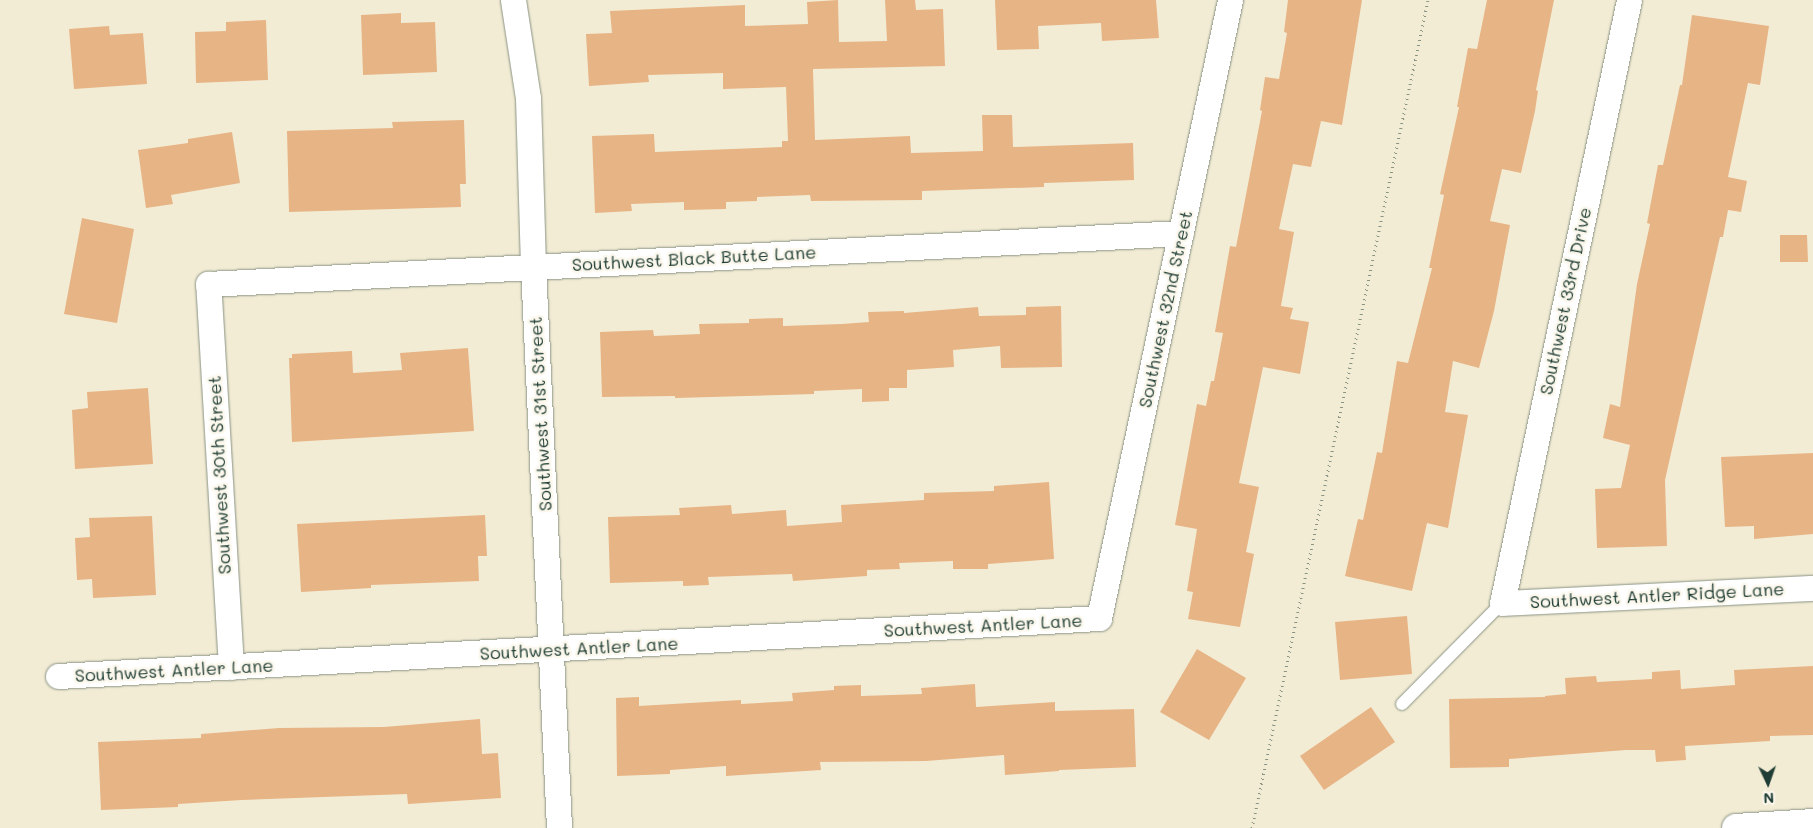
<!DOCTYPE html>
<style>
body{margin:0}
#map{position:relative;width:1813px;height:828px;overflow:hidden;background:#f3ecd5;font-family:Mali,sans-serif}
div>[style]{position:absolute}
.building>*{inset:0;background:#e7b485}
.path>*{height:3px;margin-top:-1.5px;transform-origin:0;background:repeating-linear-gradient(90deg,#899484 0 1px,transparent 0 5px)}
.roads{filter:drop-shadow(0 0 1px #899484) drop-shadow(0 0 1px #899484)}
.service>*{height:12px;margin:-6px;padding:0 6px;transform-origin:6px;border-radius:6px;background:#fff}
.minor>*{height:25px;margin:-12.5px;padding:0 12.5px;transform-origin:12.5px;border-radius:12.5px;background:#fff}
.tertiary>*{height:28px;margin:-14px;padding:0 14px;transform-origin:14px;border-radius:14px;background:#fff}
span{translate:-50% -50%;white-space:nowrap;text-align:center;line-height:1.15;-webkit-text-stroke:5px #fbf7ec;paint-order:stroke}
.street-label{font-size:18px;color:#1f3d34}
.north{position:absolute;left:1743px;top:758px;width:50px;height:50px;-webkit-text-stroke:4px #fbf7ec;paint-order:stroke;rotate:177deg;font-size:14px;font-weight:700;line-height:20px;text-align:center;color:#1f3d34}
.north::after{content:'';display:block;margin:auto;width:18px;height:22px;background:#1f3d34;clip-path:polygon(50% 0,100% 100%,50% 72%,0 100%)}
</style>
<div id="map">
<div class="building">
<i style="clip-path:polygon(838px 0,839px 42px,887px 41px,885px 0,915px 0,916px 10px,943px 9px,945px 66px,813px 69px,815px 140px,910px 136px,911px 153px,983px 151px,982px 115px,1012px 115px,1013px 147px,1133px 143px,1134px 180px,1044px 183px,1044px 187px,922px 191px,922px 200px,811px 201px,810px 195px,757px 197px,757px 201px,726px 202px,726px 209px,684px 210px,684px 202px,631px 204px,632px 211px,595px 213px,592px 136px,654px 134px,655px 152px,782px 147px,782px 141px,788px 141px,786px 87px,723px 89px,723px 73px,648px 75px,649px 82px,589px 86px,586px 34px,612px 33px,610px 11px,745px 5px,745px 26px,808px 24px,807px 2px)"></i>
<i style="clip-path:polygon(995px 0,1156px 0,1159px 38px,1102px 41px,1101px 23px,1038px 26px,1039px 49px,997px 50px)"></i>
<i style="clip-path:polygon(1288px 0,1362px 0,1342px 125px,1321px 121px,1311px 167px,1293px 164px,1279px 229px,1294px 232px,1281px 306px,1293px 308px,1290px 319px,1309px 322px,1300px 374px,1263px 367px,1239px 483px,1259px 487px,1246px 552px,1254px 554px,1240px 627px,1188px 619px,1193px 592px,1187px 591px,1197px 529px,1175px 525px,1197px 404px,1206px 406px,1211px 381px,1214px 381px,1223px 333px,1215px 332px,1230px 246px,1236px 247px,1262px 111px,1260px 110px,1265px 77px,1279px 79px,1287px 33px,1284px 32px)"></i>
<i style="clip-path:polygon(1487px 0,1554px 0,1536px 90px,1538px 91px,1535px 111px,1521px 173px,1502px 169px,1490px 221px,1510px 225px,1494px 311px,1479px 368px,1453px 361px,1445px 412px,1468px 415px,1448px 528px,1427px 523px,1412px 591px,1345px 576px,1358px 519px,1363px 520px,1377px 452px,1382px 453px,1397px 361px,1408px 363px,1432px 268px,1429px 268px,1444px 195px,1440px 194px,1459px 107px,1457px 107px,1468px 48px,1477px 49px)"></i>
<i style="clip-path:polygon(401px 13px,401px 23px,435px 22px,437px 72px,363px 75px,361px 15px)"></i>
<i style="clip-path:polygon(1692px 15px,1769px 26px,1760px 85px,1748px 83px,1728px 177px,1747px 181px,1741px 212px,1728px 210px,1723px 237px,1720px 237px,1665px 480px,1667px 546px,1597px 548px,1595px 489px,1621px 488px,1630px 445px,1603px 438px,1610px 404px,1620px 407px,1637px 284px,1650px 224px,1647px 223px,1658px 165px,1663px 165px,1680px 85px,1682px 85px)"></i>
<i style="clip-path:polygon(266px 20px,268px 80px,196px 83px,195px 32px,226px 31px,226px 22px)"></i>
<i style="clip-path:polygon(109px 26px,110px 35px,143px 33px,147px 84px,74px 89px,69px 29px)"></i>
<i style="clip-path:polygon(464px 120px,466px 184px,460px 184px,461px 207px,289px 212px,287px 131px,393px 128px,392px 122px)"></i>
<i style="clip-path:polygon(232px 132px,240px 183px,171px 195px,173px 204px,146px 208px,138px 150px,188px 143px,188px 139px)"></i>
<i style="clip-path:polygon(82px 218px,134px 229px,117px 323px,64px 314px)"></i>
<i style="clip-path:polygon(1780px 235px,1807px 235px,1808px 262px,1780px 262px)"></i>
<i style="clip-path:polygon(1061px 306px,1062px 367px,1001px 368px,1000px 346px,953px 350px,954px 367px,907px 370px,907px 388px,889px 388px,889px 401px,862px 402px,862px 389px,814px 391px,814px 394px,675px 398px,675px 396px,602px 397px,600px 332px,653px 330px,654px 336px,700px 334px,699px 324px,749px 323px,749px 319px,783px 318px,783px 326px,842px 324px,869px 322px,868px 312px,904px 311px,904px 313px,978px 307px,979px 316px,1026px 315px,1026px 307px)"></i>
<i style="clip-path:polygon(468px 348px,474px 431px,292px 442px,289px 358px,292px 358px,292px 354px,352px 351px,353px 373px,402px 370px,400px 353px)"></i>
<i style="clip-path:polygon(148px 388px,153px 464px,75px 469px,72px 410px,88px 408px,87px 392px)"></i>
<i style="clip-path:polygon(1813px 453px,1813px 534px,1754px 539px,1754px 526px,1725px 527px,1721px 457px)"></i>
<i style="clip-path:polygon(1049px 482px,1054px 559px,988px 564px,988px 569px,953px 569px,953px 561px,899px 563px,900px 569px,867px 570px,867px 576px,793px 581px,792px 574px,708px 577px,709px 585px,683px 586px,683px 581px,610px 583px,608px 517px,680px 515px,679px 508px,731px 505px,732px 514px,786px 510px,787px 526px,842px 522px,841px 505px,924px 500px,924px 493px,994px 491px,994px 486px)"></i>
<i style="clip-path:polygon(485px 515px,487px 556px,478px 556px,479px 581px,371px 585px,371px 588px,301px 592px,297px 524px)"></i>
<i style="clip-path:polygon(152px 516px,156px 595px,93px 598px,92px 579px,77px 580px,75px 538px,90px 537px,89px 518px)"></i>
<i style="clip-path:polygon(1407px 616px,1412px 674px,1340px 680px,1335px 622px)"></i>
<i style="clip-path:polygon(1197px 649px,1246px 678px,1209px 740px,1160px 712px)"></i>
<i style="clip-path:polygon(1813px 666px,1813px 735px,1770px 736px,1770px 741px,1685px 746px,1686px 760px,1656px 762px,1655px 750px,1626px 750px,1509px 759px,1509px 767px,1450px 768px,1449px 699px,1545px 697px,1545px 696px,1566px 694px,1565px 678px,1596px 676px,1597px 682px,1652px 679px,1652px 672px,1680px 670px,1681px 689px,1735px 685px,1734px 670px)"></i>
<i style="clip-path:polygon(975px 684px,976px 707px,1055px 702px,1055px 711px,1134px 709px,1136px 767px,1059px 770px,1059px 771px,1005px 775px,1004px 755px,926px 761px,820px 762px,821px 770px,726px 776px,726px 766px,670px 770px,670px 774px,617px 776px,616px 698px,639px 697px,639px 706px,741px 700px,741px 704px,793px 701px,792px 693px,834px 690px,834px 686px,861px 685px,861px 696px,922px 694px,921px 688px)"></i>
<i style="clip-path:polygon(1371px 707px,1395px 742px,1324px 790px,1300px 756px)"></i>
<i style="clip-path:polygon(480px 719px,482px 754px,498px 753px,501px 798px,408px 804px,407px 794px,242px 800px,178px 804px,178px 807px,101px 810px,98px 742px,201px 738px,201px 734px,279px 728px,384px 727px)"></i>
</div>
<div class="path">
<i style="left:1252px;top:828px;width:846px;rotate:-78deg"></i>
</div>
<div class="roads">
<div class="service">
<i style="left:1402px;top:704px;width:142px;rotate:-45.3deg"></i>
</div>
<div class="minor">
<i style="left:513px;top:0;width:99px;rotate:81.3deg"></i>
<i style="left:528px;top:98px;width:168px;rotate:88.3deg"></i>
<i style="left:533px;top:266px;width:563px;rotate:87.35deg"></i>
<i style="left:1629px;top:0;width:616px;rotate:101.89deg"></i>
<i style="left:1502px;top:603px;width:311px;rotate:-2.8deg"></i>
<i style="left:231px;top:667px;width:384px;rotate:-93.4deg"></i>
<i style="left:208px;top:284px;width:974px;rotate:-3deg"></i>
<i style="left:58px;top:676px;width:1043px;rotate:-3.19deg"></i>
<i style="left:1099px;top:618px;width:632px;rotate:-78.03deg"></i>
</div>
<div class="tertiary">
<i style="left:1736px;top:828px;width:77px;rotate:-3.7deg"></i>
</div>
</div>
<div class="street-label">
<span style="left:694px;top:258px;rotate:-3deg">Southwest Black Butte Lane</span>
<span style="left:1565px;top:301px;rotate:-78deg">Southwest 33rd Drive</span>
<span style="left:1165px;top:309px;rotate:-78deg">Southwest 32nd Street</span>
<span style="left:540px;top:414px;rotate:-93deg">Southwest 31st Street</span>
<span style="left:219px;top:475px;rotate:-93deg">Southwest 30th Street</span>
<span style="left:1657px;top:595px;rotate:-3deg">Southwest Antler Ridge Lane</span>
<span style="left:983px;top:625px;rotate:-3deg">Southwest Antler Lane</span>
<span style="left:579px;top:648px;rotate:-3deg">Southwest Antler Lane</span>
<span style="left:174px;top:670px;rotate:-3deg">Southwest Antler Lane</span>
</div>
<div class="north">N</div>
</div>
